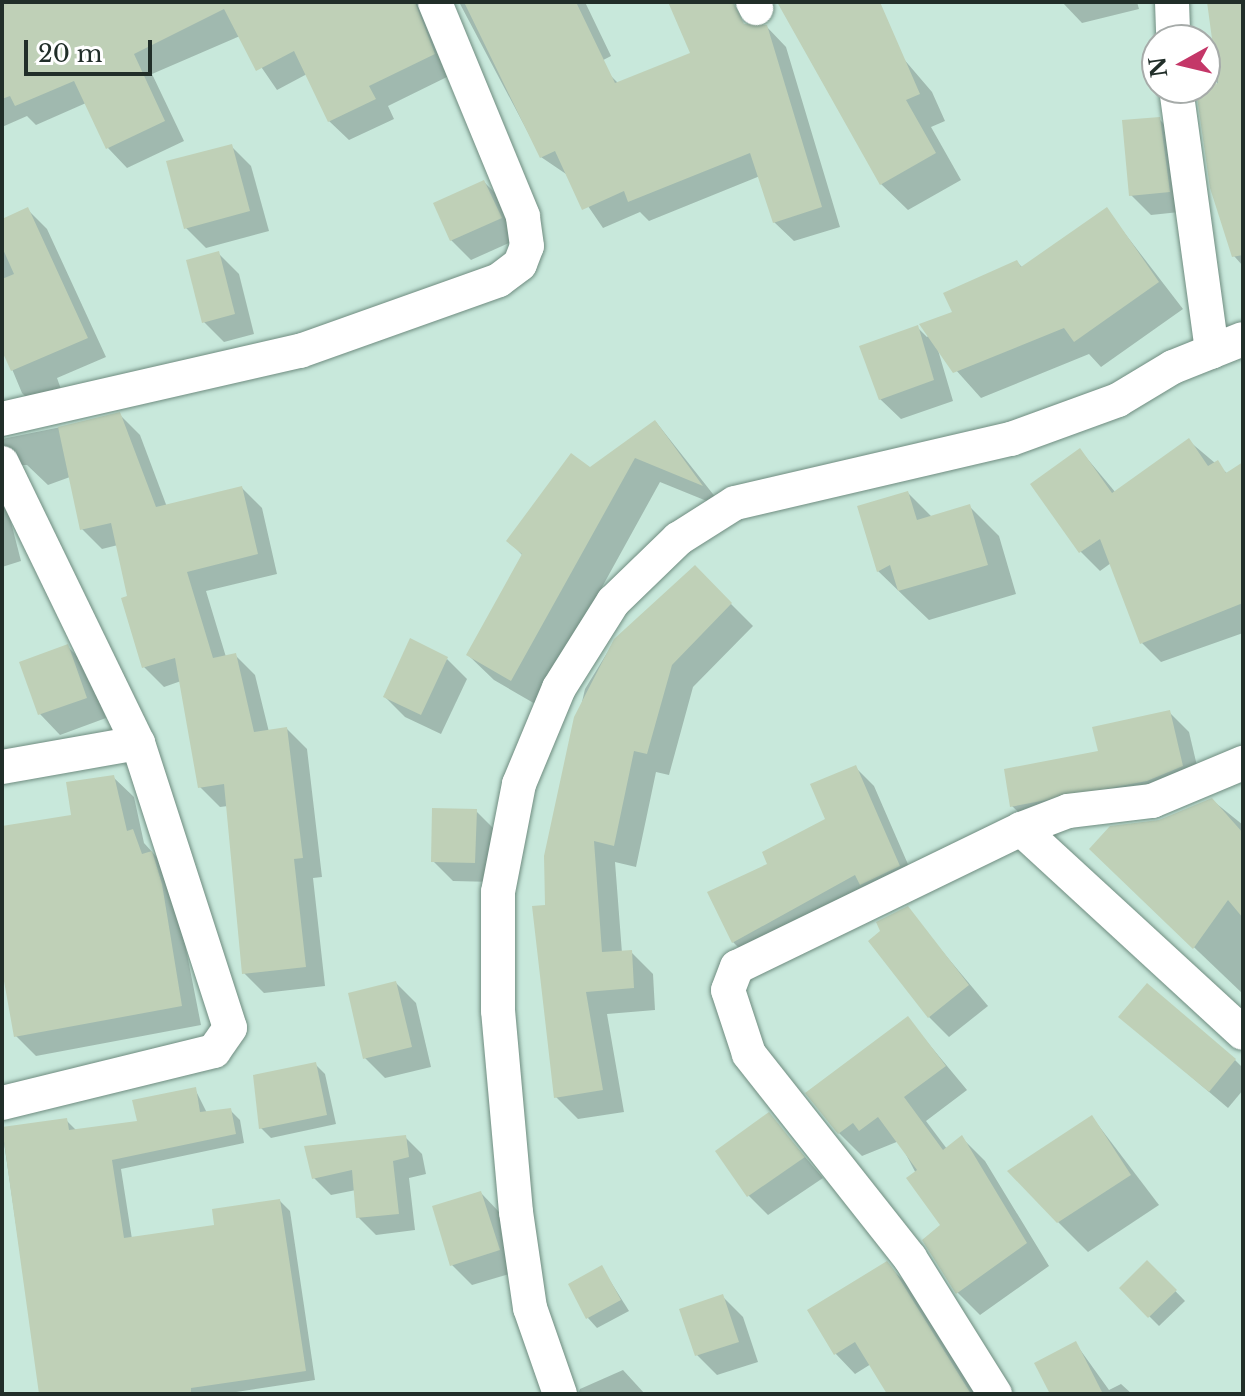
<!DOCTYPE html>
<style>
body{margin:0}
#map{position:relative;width:1245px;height:1396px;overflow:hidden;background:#c8e8db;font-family:"Libre Baskerville",serif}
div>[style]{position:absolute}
.shadow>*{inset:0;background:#0003}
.building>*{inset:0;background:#bfd0b7}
.roads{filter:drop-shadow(0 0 2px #6f8c80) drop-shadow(0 0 2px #6f8c80)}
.street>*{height:34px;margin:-17px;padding:0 17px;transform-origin:17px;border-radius:17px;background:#fff}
span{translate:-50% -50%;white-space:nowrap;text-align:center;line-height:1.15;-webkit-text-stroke:8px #fff;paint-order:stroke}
.frame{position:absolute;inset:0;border:4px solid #212e29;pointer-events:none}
.north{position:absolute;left:1141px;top:24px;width:80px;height:80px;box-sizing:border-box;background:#fff;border:2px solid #a6aba9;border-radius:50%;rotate:262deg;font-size:22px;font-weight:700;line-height:32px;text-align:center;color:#212e29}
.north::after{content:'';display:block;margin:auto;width:28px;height:36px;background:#c43768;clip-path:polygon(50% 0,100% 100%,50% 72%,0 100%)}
.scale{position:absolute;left:24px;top:40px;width:128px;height:36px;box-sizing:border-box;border:4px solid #212e29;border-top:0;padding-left:10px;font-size:24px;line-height:28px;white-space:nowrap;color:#212e29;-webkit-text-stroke:6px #fff;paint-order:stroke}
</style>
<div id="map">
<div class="shadow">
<i style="clip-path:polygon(2px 2px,457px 2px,439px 9px,453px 74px,388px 106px,394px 119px,349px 140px,329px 121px,307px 74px,277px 90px,240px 36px,152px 74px,184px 141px,127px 168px,108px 148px,86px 103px,36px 125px,27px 116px,2px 127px)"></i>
<i style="clip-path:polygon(459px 2px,585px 2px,611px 56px,582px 71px,609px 74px,619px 84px,766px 26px,786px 47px,840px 227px,794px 241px,774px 222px,760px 176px,649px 221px,640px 212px,603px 228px,566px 174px,541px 157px)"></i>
<i style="clip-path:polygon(827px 2px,855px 2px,932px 92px,945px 121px,931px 127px,961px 180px,908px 210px,881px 184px)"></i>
<i style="clip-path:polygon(1137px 2px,1139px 9px,1082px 23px,1062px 2px)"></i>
<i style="clip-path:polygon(1209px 2px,1243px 2px,1243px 266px,1234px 256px)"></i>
<i style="clip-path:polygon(1159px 119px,1179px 139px,1189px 211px,1151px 215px,1131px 195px)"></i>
<i style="clip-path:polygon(231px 146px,251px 166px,269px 231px,206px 248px,186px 228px)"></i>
<i style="clip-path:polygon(484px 182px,504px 202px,520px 238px,471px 260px,451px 240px)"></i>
<i style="clip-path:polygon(1106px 209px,1183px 309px,1101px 367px,1089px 354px,981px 398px,938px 350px,953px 401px,901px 419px,880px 399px,917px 327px,927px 337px,1017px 262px,1023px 268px)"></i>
<i style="clip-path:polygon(28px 210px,47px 229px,106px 357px,57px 378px,67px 406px,41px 412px,22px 393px,2px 345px,2px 221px)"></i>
<i style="clip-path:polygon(219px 254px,239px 274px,254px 334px,224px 342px,204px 322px)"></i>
<i style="clip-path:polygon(120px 415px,140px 435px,167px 507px,242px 488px,262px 508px,277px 574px,206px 591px,226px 657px,235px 655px,255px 675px,269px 732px,287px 729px,307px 749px,322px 877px,313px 878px,325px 986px,264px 993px,244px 973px,228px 806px,220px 807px,200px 787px,181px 681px,164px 687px,144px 667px,118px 545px,102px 549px,82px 529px,70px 477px,48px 485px,27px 465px,13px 465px,2px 482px,2px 439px)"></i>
<i style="clip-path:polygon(656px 422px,724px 508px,660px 482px,537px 705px,494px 680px,468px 655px,523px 556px,509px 541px)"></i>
<i style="clip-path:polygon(1189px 441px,1228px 474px,1243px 464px,1243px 633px,1161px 662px,1142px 643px,1111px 563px,1100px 571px,1081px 552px,1033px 484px,1080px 450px,1116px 493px)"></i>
<i style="clip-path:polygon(2px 487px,21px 561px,2px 567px)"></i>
<i style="clip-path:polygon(908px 493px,932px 517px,969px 506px,999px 536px,1016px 594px,929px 620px,908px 600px,878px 571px)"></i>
<i style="clip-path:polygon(695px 568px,753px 626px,693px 687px,669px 775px,656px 772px,636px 867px,615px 862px,622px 953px,631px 952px,653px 974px,655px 1010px,607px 1014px,624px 1112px,578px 1119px,556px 1097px,546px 856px,585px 689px,615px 640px)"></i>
<i style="clip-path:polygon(67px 646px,87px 666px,106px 718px,60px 735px,40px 714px,21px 663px)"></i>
<i style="clip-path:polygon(447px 659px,467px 679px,441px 734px,405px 717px,385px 697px)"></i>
<i style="clip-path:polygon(1169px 712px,1189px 732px,1202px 787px,1033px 826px,1012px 806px)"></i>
<i style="clip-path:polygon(855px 767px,874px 786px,917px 885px,752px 961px,733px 942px,770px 865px,828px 820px)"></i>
<i style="clip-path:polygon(113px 777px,134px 797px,144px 843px,171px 873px,201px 1025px,36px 1056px,16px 1036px,2px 947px,2px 828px,73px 816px)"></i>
<i style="clip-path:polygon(1212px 800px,1243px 825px,1243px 994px,1111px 868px,1160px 822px)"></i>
<i style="clip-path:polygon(476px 811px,496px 831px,495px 882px,453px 881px,433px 861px)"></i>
<i style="clip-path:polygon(907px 909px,988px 1006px,949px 1037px,929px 1017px)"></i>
<i style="clip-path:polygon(396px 983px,416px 1003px,431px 1067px,385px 1078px,365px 1058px)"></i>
<i style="clip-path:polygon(1121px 1017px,1235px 1060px,1243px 1068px,1243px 1090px,1228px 1108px)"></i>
<i style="clip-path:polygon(908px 1019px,967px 1090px,926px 1121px,947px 1149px,962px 1138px,985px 1161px,1049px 1266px,980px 1315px,957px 1292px,943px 1225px,899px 1141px,862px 1156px,839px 1133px)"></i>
<i style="clip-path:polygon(315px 1064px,325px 1074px,336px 1124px,271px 1138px,261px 1128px)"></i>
<i style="clip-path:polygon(195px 1089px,207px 1113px,230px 1110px,240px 1120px,244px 1143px,121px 1169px,132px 1239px,216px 1227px,280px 1201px,290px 1211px,315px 1380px,223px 1394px,41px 1394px,2px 1129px,66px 1120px,76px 1130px,139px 1123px)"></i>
<i style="clip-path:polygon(769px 1115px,823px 1178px,768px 1215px,748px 1195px)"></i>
<i style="clip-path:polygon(1092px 1117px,1159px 1205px,1088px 1252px,1058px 1222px)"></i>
<i style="clip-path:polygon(405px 1137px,422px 1154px,426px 1174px,409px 1178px,415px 1230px,376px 1235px,358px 1217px,356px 1190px,331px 1195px,314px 1178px)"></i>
<i style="clip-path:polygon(481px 1193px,501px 1214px,519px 1271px,472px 1285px,452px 1265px)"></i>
<i style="clip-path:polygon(1147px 1262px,1185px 1301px,1159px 1326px,1121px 1288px)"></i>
<i style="clip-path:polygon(887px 1264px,907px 1284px,980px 1394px,889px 1394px,871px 1364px,855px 1374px,835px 1353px)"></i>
<i style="clip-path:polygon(602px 1268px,629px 1311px,597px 1328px,588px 1318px)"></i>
<i style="clip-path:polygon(723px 1297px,743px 1317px,758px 1362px,717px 1375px,697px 1355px)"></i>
<i style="clip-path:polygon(1076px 1344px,1109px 1390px,1121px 1384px,1132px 1394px,1052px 1394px)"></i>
<i style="clip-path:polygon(623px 1370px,645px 1394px,578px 1394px,580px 1389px)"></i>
</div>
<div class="building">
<i style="clip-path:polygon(2px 2px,415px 2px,435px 54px,369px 86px,376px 99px,328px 122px,294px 51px,256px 71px,224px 9px,134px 54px,165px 121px,106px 149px,74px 81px,15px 106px,10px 96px,2px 99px)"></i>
<i style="clip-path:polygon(464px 2px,576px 2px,615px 83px,690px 53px,668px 2px,733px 2px,744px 24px,767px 25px,822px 207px,773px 223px,750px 153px,628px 202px,624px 191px,582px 210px,555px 151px,540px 158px)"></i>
<i style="clip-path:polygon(777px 2px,880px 2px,920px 94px,906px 100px,936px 153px,880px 185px)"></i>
<i style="clip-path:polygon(1207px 2px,1243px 2px,1243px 255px,1232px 257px,1210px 188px,1196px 90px,1218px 83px)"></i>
<i style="clip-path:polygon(1160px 117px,1170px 192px,1129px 196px,1122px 120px)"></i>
<i style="clip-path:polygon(232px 144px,250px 211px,184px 229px,166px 161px)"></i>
<i style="clip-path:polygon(484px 180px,502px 218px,450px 241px,433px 203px)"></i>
<i style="clip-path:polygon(28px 207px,88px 338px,11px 371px,2px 351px,2px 279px,14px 274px,2px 247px,2px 219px)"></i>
<i style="clip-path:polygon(1107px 207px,1159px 282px,1074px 342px,1064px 328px,953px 373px,919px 324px,952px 312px,943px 293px,1017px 260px,1021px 267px)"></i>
<i style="clip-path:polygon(219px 251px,235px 314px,202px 323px,186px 260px)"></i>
<i style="clip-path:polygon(918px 325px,934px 380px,879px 400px,859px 346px)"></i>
<i style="clip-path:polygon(120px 412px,156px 507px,242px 486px,258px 554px,187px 572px,213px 658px,236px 653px,254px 732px,287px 727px,303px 858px,294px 859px,306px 967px,242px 974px,224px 784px,198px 788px,175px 658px,142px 668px,121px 598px,127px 596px,111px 523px,80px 530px,58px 427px)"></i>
<i style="clip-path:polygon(655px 420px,703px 486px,635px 458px,511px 681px,466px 655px,522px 554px,506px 541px,571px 453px,590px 467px)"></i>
<i style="clip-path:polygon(1189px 438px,1208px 466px,1218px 460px,1226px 473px,1243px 462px,1243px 603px,1140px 644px,1100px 539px,1079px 553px,1030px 484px,1080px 448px,1112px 493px)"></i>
<i style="clip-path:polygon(908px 491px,917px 520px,970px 504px,988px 565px,898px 591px,890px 565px,877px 572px,857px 506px)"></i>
<i style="clip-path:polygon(695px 565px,732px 603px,672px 665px,647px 754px,634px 751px,614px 846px,594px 841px,602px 952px,632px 950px,634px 988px,586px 992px,603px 1090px,554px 1098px,532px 906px,545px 905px,544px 856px,574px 717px,614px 639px)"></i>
<i style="clip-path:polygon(410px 638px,448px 657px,421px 715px,383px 697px)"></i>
<i style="clip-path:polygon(68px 644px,87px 698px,38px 715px,19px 662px)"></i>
<i style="clip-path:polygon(1170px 710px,1183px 766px,1147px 781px,1010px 807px,1004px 769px,1098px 751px,1092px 727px)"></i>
<i style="clip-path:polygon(856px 765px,900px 866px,860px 885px,855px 875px,732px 943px,707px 892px,767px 864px,762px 852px,825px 819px,810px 784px)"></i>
<i style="clip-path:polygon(114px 775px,127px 831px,133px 829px,142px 854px,152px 851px,162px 884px,182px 1006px,14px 1037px,2px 970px,2px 826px,71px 815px,66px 782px)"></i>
<i style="clip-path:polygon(1212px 798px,1243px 833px,1243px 918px,1228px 900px,1193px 949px,1089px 849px,1110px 826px,1159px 820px)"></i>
<i style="clip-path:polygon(432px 808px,477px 809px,475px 863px,431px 862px)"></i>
<i style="clip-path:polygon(908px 906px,969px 985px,928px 1018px,868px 941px,880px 931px,876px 922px)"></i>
<i style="clip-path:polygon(396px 981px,412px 1047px,363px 1059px,348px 993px)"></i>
<i style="clip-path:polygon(1147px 983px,1236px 1059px,1209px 1092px,1118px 1017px)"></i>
<i style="clip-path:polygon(908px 1016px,946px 1066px,904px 1097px,943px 1150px,962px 1135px,1027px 1243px,956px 1294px,922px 1240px,940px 1225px,906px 1178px,917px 1170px,878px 1117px,859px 1131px,853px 1123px,838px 1134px,805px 1093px)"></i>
<i style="clip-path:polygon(316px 1062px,327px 1115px,259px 1129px,253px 1075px)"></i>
<i style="clip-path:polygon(196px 1087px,200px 1112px,231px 1108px,236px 1134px,112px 1160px,124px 1238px,214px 1225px,212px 1209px,280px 1199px,306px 1371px,191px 1388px,191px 1394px,39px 1394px,2px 1127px,67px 1118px,69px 1130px,137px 1121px,132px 1100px)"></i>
<i style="clip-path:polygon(769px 1112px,805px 1157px,747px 1197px,715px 1151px)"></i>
<i style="clip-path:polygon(1092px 1115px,1131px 1175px,1057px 1223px,1007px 1171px)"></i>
<i style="clip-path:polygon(406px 1135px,409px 1157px,393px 1161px,399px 1214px,356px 1218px,352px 1170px,312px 1179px,304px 1146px)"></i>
<i style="clip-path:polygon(481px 1191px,500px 1250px,450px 1266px,432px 1206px)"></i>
<i style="clip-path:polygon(1147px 1260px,1177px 1290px,1148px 1318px,1119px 1288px)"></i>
<i style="clip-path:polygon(887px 1261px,894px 1270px,971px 1394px,887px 1394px,855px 1342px,834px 1355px,807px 1310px)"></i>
<i style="clip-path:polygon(602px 1265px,621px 1300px,586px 1319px,568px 1284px)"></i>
<i style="clip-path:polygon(723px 1294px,739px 1342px,695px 1356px,679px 1309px)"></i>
<i style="clip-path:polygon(1076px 1341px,1103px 1394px,1050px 1394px,1034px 1363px)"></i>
</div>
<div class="roads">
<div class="street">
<i style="left:753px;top:2px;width:7px;rotate:63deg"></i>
<i style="left:1172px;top:2px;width:38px;rotate:88deg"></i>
<i style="left:1176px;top:88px;width:266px;rotate:82.2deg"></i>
<i style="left:2px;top:419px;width:306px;rotate:-12.9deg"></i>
<i style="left:300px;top:351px;width:211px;rotate:-19.6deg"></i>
<i style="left:499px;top:280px;width:26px;rotate:-37deg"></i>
<i style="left:520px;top:264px;width:19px;rotate:-69deg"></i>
<i style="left:527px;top:246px;width:30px;rotate:-98deg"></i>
<i style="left:523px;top:216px;width:231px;rotate:-112.4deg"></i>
<i style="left:2px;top:463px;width:311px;rotate:64.1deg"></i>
<i style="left:138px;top:743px;width:299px;rotate:72.1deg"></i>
<i style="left:230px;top:1028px;width:28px;rotate:125deg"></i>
<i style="left:214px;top:1051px;width:218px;rotate:166.2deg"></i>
<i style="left:2px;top:767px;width:138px;rotate:-10deg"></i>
<i style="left:1021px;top:829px;width:301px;rotate:42.6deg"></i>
<i style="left:560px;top:1394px;width:91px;rotate:-109.2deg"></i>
<i style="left:530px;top:1308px;width:97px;rotate:-98.3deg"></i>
<i style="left:516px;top:1212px;width:202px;rotate:-95.1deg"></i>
<i style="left:498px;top:1011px;width:119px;rotate:-90deg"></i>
<i style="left:498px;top:892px;width:110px;rotate:-79deg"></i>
<i style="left:519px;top:784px;width:104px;rotate:-67.4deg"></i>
<i style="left:559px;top:688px;width:102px;rotate:-57.9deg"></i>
<i style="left:613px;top:602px;width:91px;rotate:-44.1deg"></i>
<i style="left:678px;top:539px;width:67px;rotate:-32.3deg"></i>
<i style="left:735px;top:503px;width:283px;rotate:-13.1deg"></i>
<i style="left:1011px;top:439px;width:114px;rotate:-20deg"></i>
<i style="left:1118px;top:400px;width:64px;rotate:-31deg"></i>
<i style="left:1173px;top:367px;width:75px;rotate:-21.8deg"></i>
<i style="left:995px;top:1394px;width:160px;rotate:-122deg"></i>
<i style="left:910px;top:1258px;width:260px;rotate:-128.3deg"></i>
<i style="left:749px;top:1054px;width:67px;rotate:-108.2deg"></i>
<i style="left:728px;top:990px;width:25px;rotate:-69deg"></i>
<i style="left:737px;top:967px;width:316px;rotate:-25.9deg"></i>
<i style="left:1021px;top:829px;width:50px;rotate:-21deg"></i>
<i style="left:1068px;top:811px;width:85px;rotate:-6.8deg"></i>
<i style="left:1152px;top:801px;width:99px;rotate:-22.7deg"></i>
</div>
</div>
<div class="frame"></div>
<div class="north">N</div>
<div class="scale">20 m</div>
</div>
